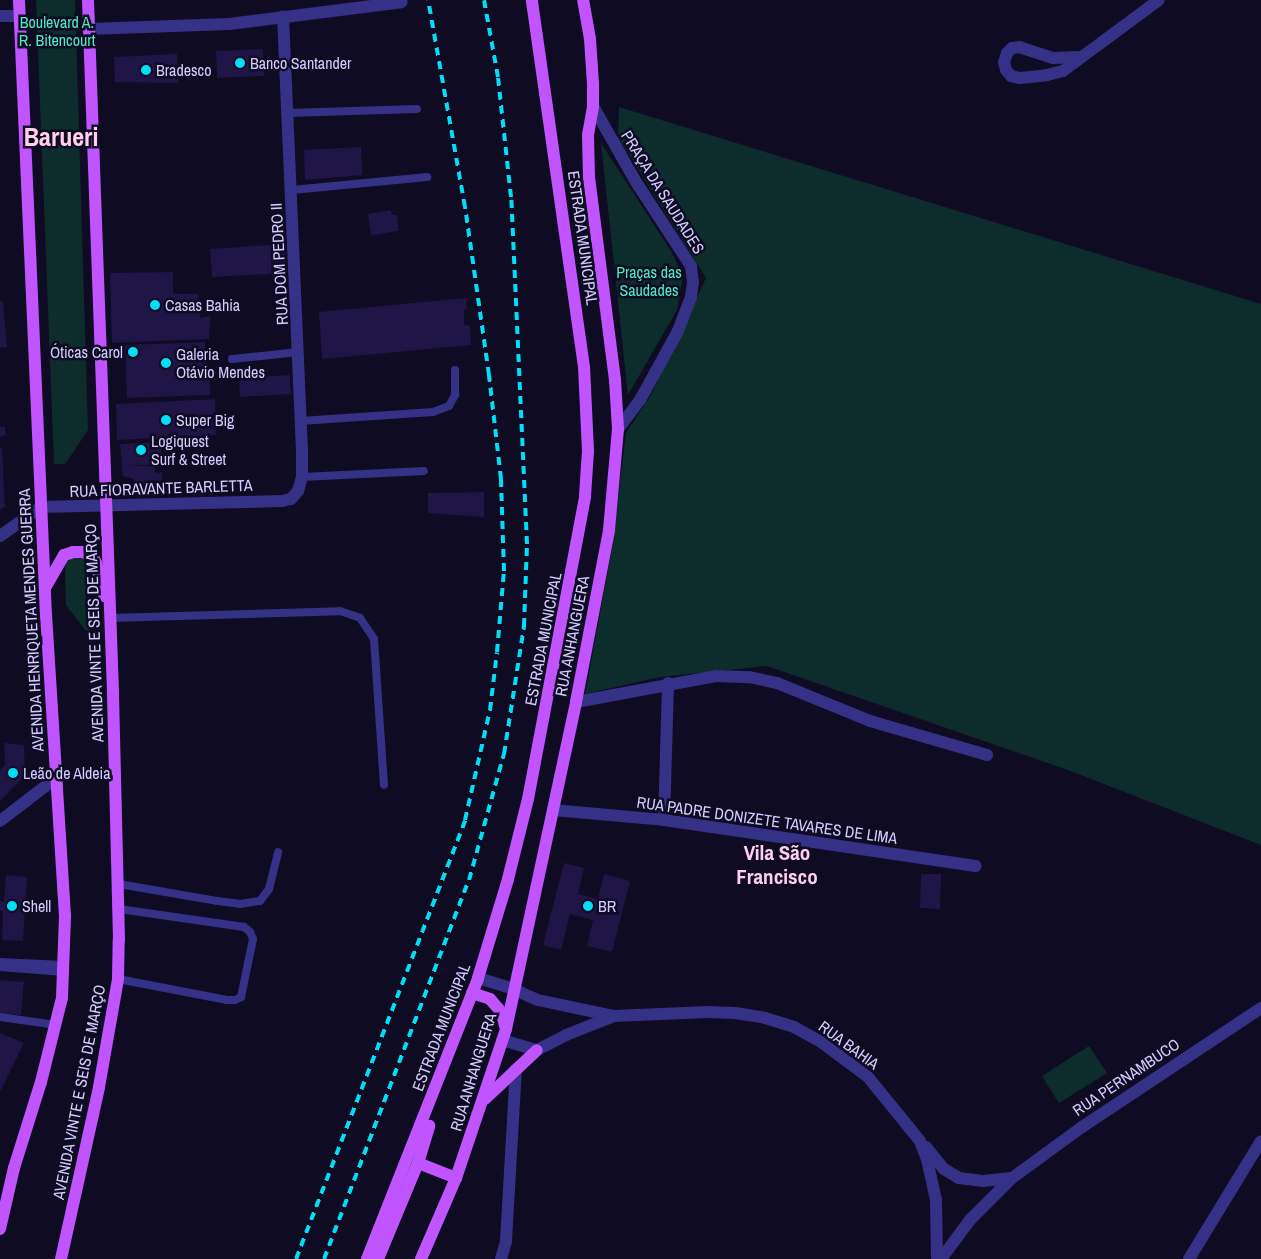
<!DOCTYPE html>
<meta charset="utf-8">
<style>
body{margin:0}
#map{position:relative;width:1261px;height:1259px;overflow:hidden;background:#0f0b23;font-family:"Archivo Narrow",sans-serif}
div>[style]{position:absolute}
.green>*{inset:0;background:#0d2d2c}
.building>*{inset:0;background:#1f1546}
.lane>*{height:8px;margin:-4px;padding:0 4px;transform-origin:4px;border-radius:4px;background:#343187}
.street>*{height:12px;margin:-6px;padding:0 6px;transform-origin:6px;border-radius:6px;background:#343187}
.primary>*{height:12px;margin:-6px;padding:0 6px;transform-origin:6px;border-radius:6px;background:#c054ff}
.rail>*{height:4px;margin-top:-2px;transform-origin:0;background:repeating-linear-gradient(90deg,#00def8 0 8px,transparent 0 14px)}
.dots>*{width:14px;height:14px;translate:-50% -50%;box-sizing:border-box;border:2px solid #0f0b23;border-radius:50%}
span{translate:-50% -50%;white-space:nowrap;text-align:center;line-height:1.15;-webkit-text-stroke:5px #0f0b23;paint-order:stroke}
.park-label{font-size:16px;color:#4cecc4}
.poi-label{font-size:16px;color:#d3cdff}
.left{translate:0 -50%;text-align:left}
.right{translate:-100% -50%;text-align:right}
.street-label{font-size:16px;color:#d3cdff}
.district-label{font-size:21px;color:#ffcfed;font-weight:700}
.town-label{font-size:26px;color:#ffcfed;font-weight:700}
</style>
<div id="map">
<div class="green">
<i style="clip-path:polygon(36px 0,75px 0,88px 430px,65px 464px,54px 464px)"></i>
<i style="clip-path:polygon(619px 107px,1261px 304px,1261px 845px,1068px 770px,767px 666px,660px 677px,585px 694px,612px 549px,626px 433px,651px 395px,706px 278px,618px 137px)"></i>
<i style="clip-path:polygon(601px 143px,671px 251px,683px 276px,677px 310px,628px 395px)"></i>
<i style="clip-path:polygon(82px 555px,88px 567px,85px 606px,92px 627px,89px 635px,66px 605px,65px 557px)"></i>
<i style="clip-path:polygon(1089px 1046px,1107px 1073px,1059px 1103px,1042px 1076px)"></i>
</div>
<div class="building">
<i style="clip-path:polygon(263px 49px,264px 76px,217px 78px,216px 51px)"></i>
<i style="clip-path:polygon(177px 54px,178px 83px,115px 82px,114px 57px)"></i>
<i style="clip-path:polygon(361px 147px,362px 175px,305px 180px,304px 150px)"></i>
<i style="clip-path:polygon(391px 210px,392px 215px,397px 215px,399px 231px,371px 235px,368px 214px)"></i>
<i style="clip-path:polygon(285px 244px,287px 273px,212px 277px,210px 249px)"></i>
<i style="clip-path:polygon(173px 272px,173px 294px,198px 294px,200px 318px,210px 316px,209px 339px,112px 343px,110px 273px)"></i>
<i style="clip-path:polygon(466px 298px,467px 310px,464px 310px,464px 325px,470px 326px,471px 345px,322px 359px,319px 312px)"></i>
<i style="clip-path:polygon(0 302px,3px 302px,7px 347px,0 347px)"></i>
<i style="clip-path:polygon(205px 342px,206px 380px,210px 380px,210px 395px,127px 398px,125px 345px)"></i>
<i style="clip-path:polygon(290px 375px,291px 394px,240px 397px,239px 378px)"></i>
<i style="clip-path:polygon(215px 399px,216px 435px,117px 440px,116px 404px)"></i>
<i style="clip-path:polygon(0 427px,5px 427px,5px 435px,0 437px)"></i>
<i style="clip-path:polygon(161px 442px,162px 464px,127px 466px,157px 466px,154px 470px,156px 473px,162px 472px,162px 488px,134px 489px,134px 479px,123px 476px,120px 444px)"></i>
<i style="clip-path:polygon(2px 447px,5px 507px,0 509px,0 448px)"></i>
<i style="clip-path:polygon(484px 492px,484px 517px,428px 513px,428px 493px)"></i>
<i style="clip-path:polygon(4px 743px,24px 745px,25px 775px,0 801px,0 770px,5px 765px)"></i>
<i style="clip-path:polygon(564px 863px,584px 868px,578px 894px,598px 899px,604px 874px,630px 881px,612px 952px,587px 946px,593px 920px,570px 914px,561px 950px,543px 945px)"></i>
<i style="clip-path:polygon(921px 874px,941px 874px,940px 909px,920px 908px)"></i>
<i style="clip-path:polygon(6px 875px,27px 877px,23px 941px,2px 940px,3px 911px,0 911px,0 901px,4px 902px)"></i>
<i style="clip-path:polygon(0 980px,24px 982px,21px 1015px,0 1013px)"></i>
<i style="clip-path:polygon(0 1033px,24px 1043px,0 1092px)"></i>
</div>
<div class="lane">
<i style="left:288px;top:113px;width:129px;rotate:-1.8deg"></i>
<i style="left:292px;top:190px;width:136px;rotate:-5.5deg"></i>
<i style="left:232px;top:359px;width:67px;rotate:-6deg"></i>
<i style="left:301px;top:421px;width:132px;rotate:-3.9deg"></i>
<i style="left:433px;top:412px;width:17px;rotate:-21deg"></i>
<i style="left:449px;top:406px;width:13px;rotate:-61deg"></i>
<i style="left:455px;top:395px;width:25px;rotate:-90deg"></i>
<i style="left:302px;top:477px;width:122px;rotate:-2.8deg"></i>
<i style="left:110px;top:618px;width:230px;rotate:-1.7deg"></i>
<i style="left:340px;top:611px;width:21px;rotate:19deg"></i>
<i style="left:360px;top:618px;width:25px;rotate:56deg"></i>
<i style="left:374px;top:639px;width:146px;rotate:86.1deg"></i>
<i style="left:119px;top:884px;width:99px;rotate:9.8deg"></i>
<i style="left:217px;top:901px;width:23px;rotate:7deg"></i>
<i style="left:240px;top:904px;width:20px;rotate:-9deg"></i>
<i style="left:260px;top:901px;width:15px;rotate:-53deg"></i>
<i style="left:269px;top:889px;width:38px;rotate:-76deg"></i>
<i style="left:0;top:962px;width:64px;rotate:2.7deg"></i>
<i style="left:0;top:967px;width:64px;rotate:4.5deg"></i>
<i style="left:118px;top:979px;width:111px;rotate:10.9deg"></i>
<i style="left:227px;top:1000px;width:8px"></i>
<i style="left:235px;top:1000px;width:7px;rotate:-27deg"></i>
<i style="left:241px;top:997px;width:59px;rotate:-78.3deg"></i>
<i style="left:253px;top:939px;width:8px;rotate:-113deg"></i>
<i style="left:250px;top:932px;width:8px;rotate:-140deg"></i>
<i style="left:244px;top:927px;width:126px;rotate:-171.8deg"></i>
<i style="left:0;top:1017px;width:57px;rotate:8.1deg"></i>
</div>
<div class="street">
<i style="left:0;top:16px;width:20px"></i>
<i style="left:88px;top:29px;width:141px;rotate:-2deg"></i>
<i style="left:229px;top:24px;width:174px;rotate:-7.2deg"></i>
<i style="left:1079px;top:57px;width:26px;rotate:178deg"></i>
<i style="left:1053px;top:58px;width:35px;rotate:-162deg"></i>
<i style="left:1020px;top:47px;width:8px;rotate:173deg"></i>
<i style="left:1012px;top:48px;width:7px;rotate:135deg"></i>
<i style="left:1007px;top:53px;width:9px;rotate:108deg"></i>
<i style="left:1004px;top:62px;width:8px;rotate:76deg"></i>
<i style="left:1006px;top:70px;width:8px;rotate:50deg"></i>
<i style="left:1011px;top:76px;width:9px;rotate:13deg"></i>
<i style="left:1020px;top:78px;width:27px;rotate:-6deg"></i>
<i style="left:1047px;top:75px;width:16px;rotate:-14deg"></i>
<i style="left:1063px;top:71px;width:119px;rotate:-36.5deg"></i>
<i style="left:593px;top:106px;width:87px;rotate:60.5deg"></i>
<i style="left:636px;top:182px;width:100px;rotate:56.8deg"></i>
<i style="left:691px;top:266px;width:16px;rotate:83deg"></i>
<i style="left:693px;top:282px;width:15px;rotate:98deg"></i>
<i style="left:691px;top:297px;width:36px;rotate:111deg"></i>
<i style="left:678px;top:331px;width:79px;rotate:118.8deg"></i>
<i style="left:640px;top:400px;width:36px;rotate:127deg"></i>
<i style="left:0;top:536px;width:50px;rotate:-35.3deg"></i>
<i style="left:41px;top:507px;width:241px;rotate:-1.4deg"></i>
<i style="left:282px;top:501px;width:9px;rotate:-13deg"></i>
<i style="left:291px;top:499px;width:11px;rotate:-49deg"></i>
<i style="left:298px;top:491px;width:15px;rotate:-74deg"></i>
<i style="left:302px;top:477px;width:26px;rotate:-90deg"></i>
<i style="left:302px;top:451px;width:435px;rotate:-92.5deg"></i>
<i style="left:576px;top:702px;width:142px;rotate:-10.5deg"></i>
<i style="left:716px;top:676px;width:33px;rotate:2deg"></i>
<i style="left:749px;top:677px;width:29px;rotate:12deg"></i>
<i style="left:777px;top:683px;width:100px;rotate:22.2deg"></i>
<i style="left:870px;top:721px;width:122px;rotate:16.2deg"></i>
<i style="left:553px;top:810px;width:111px;rotate:5.1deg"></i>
<i style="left:664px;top:820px;width:315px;rotate:8.4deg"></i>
<i style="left:664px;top:820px;width:137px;rotate:-88.3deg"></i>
<i style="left:0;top:821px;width:69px;rotate:-37.4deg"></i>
<i style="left:478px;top:978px;width:37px;rotate:17deg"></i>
<i style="left:513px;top:989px;width:27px;rotate:24deg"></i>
<i style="left:538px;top:1000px;width:78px;rotate:11.9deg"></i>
<i style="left:614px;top:1016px;width:94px;rotate:-2.4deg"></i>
<i style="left:708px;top:1012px;width:27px;rotate:2deg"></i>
<i style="left:735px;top:1013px;width:30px;rotate:9deg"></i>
<i style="left:765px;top:1018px;width:30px;rotate:17deg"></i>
<i style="left:794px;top:1027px;width:31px;rotate:29deg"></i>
<i style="left:821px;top:1042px;width:59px;rotate:36.7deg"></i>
<i style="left:868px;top:1077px;width:82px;rotate:50.9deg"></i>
<i style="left:920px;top:1141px;width:19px;rotate:69deg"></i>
<i style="left:927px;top:1159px;width:42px;rotate:77.6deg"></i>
<i style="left:936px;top:1200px;width:59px;rotate:89deg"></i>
<i style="left:502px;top:1040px;width:36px;rotate:16deg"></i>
<i style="left:537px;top:1050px;width:33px;rotate:-27deg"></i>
<i style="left:566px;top:1035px;width:52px;rotate:-21.6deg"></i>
<i style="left:926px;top:1147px;width:28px;rotate:51deg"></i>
<i style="left:944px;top:1169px;width:17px;rotate:31deg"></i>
<i style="left:959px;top:1178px;width:24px;rotate:7deg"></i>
<i style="left:983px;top:1181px;width:29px;rotate:-6deg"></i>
<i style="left:501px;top:1259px;width:19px;rotate:-74deg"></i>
<i style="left:506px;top:1241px;width:172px;rotate:-86.7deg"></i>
<i style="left:941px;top:1259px;width:49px;rotate:-53.4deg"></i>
<i style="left:970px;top:1220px;width:59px;rotate:-45deg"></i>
<i style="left:1012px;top:1178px;width:87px;rotate:-36.1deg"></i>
<i style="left:1082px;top:1127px;width:215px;rotate:-33.6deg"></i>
<i style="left:1189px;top:1259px;width:138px;rotate:-58.6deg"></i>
</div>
<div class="primary">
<i style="left:45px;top:588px;width:38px;rotate:-60deg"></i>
<i style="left:64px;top:555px;width:9px;rotate:-18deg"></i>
<i style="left:73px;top:552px;width:10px"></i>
<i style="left:83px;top:552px;width:11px;rotate:27deg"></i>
<i style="left:93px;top:557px;width:7px;rotate:63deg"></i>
<i style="left:96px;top:563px;width:34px;rotate:76deg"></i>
<i style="left:472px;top:993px;width:19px;rotate:18deg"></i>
<i style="left:490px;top:999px;width:18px;rotate:49deg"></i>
<i style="left:502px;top:1013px;width:13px;rotate:77deg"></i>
<i style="left:485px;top:1099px;width:71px;rotate:-43.3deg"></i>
<i style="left:418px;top:1163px;width:41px;rotate:21.5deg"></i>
<i style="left:0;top:1229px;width:63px;rotate:-77.1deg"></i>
<i style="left:14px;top:1168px;width:90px;rotate:-72.6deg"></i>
<i style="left:41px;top:1082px;width:87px;rotate:-76deg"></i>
<i style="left:62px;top:998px;width:82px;rotate:-87.9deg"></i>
<i style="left:65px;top:916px;width:301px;rotate:-93.6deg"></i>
<i style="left:46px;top:616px;width:617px;rotate:-92.51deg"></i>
<i style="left:61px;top:1259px;width:176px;rotate:-77.5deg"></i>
<i style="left:99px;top:1087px;width:110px;rotate:-80deg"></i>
<i style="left:118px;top:979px;width:39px;rotate:-89deg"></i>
<i style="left:119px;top:940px;width:248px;rotate:-91.4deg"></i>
<i style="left:113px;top:692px;width:692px;rotate:-92.07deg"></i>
<i style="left:367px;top:1259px;width:302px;rotate:-68.4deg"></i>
<i style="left:478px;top:978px;width:103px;rotate:-73.1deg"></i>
<i style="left:508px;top:879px;width:82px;rotate:-76deg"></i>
<i style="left:528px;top:799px;width:308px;rotate:-79.3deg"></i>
<i style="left:585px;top:496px;width:45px;rotate:-86.2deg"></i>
<i style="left:588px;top:451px;width:84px;rotate:-92.7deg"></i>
<i style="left:584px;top:367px;width:371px;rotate:-98.1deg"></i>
<i style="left:378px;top:1259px;width:104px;rotate:-67.4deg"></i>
<i style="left:418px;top:1163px;width:39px;rotate:-73deg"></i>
<i style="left:421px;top:1259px;width:88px;rotate:-66.6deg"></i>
<i style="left:456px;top:1178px;width:157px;rotate:-71.4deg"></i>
<i style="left:506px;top:1029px;width:334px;rotate:-77.9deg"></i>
<i style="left:576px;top:702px;width:175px;rotate:-79.1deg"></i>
<i style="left:609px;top:530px;width:101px;rotate:-84.9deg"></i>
<i style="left:618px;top:429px;width:49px;rotate:-93.5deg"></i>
<i style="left:615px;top:380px;width:205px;rotate:-97.3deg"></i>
<i style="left:589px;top:177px;width:42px;rotate:-91.4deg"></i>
<i style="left:588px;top:135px;width:29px;rotate:-80deg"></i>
<i style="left:593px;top:106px;width:22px;rotate:-90deg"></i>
<i style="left:593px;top:84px;width:45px;rotate:-93.8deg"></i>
<i style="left:590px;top:39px;width:40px;rotate:-100deg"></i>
</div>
<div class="rail">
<i style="left:296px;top:1259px;width:470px;rotate:-68.9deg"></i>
<i style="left:465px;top:820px;width:113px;rotate:-77.2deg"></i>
<i style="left:490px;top:710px;width:58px;rotate:-83.1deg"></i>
<i style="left:497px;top:652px;width:81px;rotate:-85.1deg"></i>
<i style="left:504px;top:571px;width:92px;rotate:-91.9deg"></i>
<i style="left:501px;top:479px;width:105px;rotate:-96.6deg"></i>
<i style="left:489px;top:375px;width:170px;rotate:-98.1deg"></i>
<i style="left:465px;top:207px;width:210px;rotate:-100.1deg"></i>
<i style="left:324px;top:1259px;width:406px;rotate:-69.1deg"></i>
<i style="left:469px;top:880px;width:131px;rotate:-74.5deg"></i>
<i style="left:504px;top:754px;width:130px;rotate:-81.1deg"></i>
<i style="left:524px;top:626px;width:82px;rotate:-87.9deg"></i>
<i style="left:527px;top:544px;width:347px;rotate:-92.6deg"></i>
<i style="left:511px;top:197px;width:121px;rotate:-96.2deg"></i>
<i style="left:498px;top:77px;width:78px;rotate:-100.3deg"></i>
</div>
<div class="dots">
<i style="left:240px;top:63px;background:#00def8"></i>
<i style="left:146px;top:70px;background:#00def8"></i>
<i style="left:155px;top:305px;background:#00def8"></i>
<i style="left:133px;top:352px;background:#00def8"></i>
<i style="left:166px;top:363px;background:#00def8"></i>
<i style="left:166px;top:420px;background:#00def8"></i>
<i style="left:141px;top:450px;background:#00def8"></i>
<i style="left:13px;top:773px;background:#00def8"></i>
<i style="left:12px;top:906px;background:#00def8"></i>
<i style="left:588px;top:906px;background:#00def8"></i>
</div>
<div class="park-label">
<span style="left:57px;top:31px">Boulevard A.<br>R. Bitencourt</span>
<span style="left:649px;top:281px">Praças das<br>Saudades</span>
</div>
<div class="poi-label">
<span class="left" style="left:250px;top:63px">Banco Santander</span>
<span class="left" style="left:156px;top:70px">Bradesco</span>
<span class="left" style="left:165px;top:305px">Casas Bahia</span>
<span class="right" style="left:123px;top:352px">Óticas Carol</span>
<span class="left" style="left:176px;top:363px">Galeria<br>Otávio Mendes</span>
<span class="left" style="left:176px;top:420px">Super Big</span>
<span class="left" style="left:151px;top:450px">Logiquest<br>Surf &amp; Street</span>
<span class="left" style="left:23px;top:773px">Leão de Aldeia</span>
<span class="left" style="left:22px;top:906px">Shell</span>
<span class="left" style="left:598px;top:906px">BR</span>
</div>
<div class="street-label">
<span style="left:663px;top:192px;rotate:58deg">PRAÇA DA SAUDADES</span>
<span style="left:583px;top:238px;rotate:82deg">ESTRADA MUNICIPAL</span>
<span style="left:279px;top:264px;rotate:-93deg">RUA DOM PEDRO II</span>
<span style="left:161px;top:488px;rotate:-2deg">RUA FIORAVANTE BARLETTA</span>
<span style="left:31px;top:620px;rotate:-93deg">AVENIDA HENRIQUETA MENDES GUERRA</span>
<span style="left:94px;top:633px;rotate:-92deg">AVENIDA VINTE E SEIS DE MARÇO</span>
<span style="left:572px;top:636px;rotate:-79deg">RUA ANHANGUERA</span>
<span style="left:543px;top:639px;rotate:-79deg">ESTRADA MUNICIPAL</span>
<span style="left:767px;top:820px;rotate:8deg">RUA PADRE DONIZETE TAVARES DE LIMA</span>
<span style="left:441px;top:1027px;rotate:-69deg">ESTRADA MUNICIPAL</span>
<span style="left:849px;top:1045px;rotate:36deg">RUA BAHIA</span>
<span style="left:473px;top:1072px;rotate:-73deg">RUA ANHANGUERA</span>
<span style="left:1126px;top:1077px;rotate:-34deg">RUA PERNAMBUCO</span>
<span style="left:79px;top:1092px;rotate:-79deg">AVENIDA VINTE E SEIS DE MARÇO</span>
</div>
<div class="district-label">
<span style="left:777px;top:865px">Vila São<br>Francisco</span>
</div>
<div class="town-label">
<span style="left:61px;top:137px">Barueri</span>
</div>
</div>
